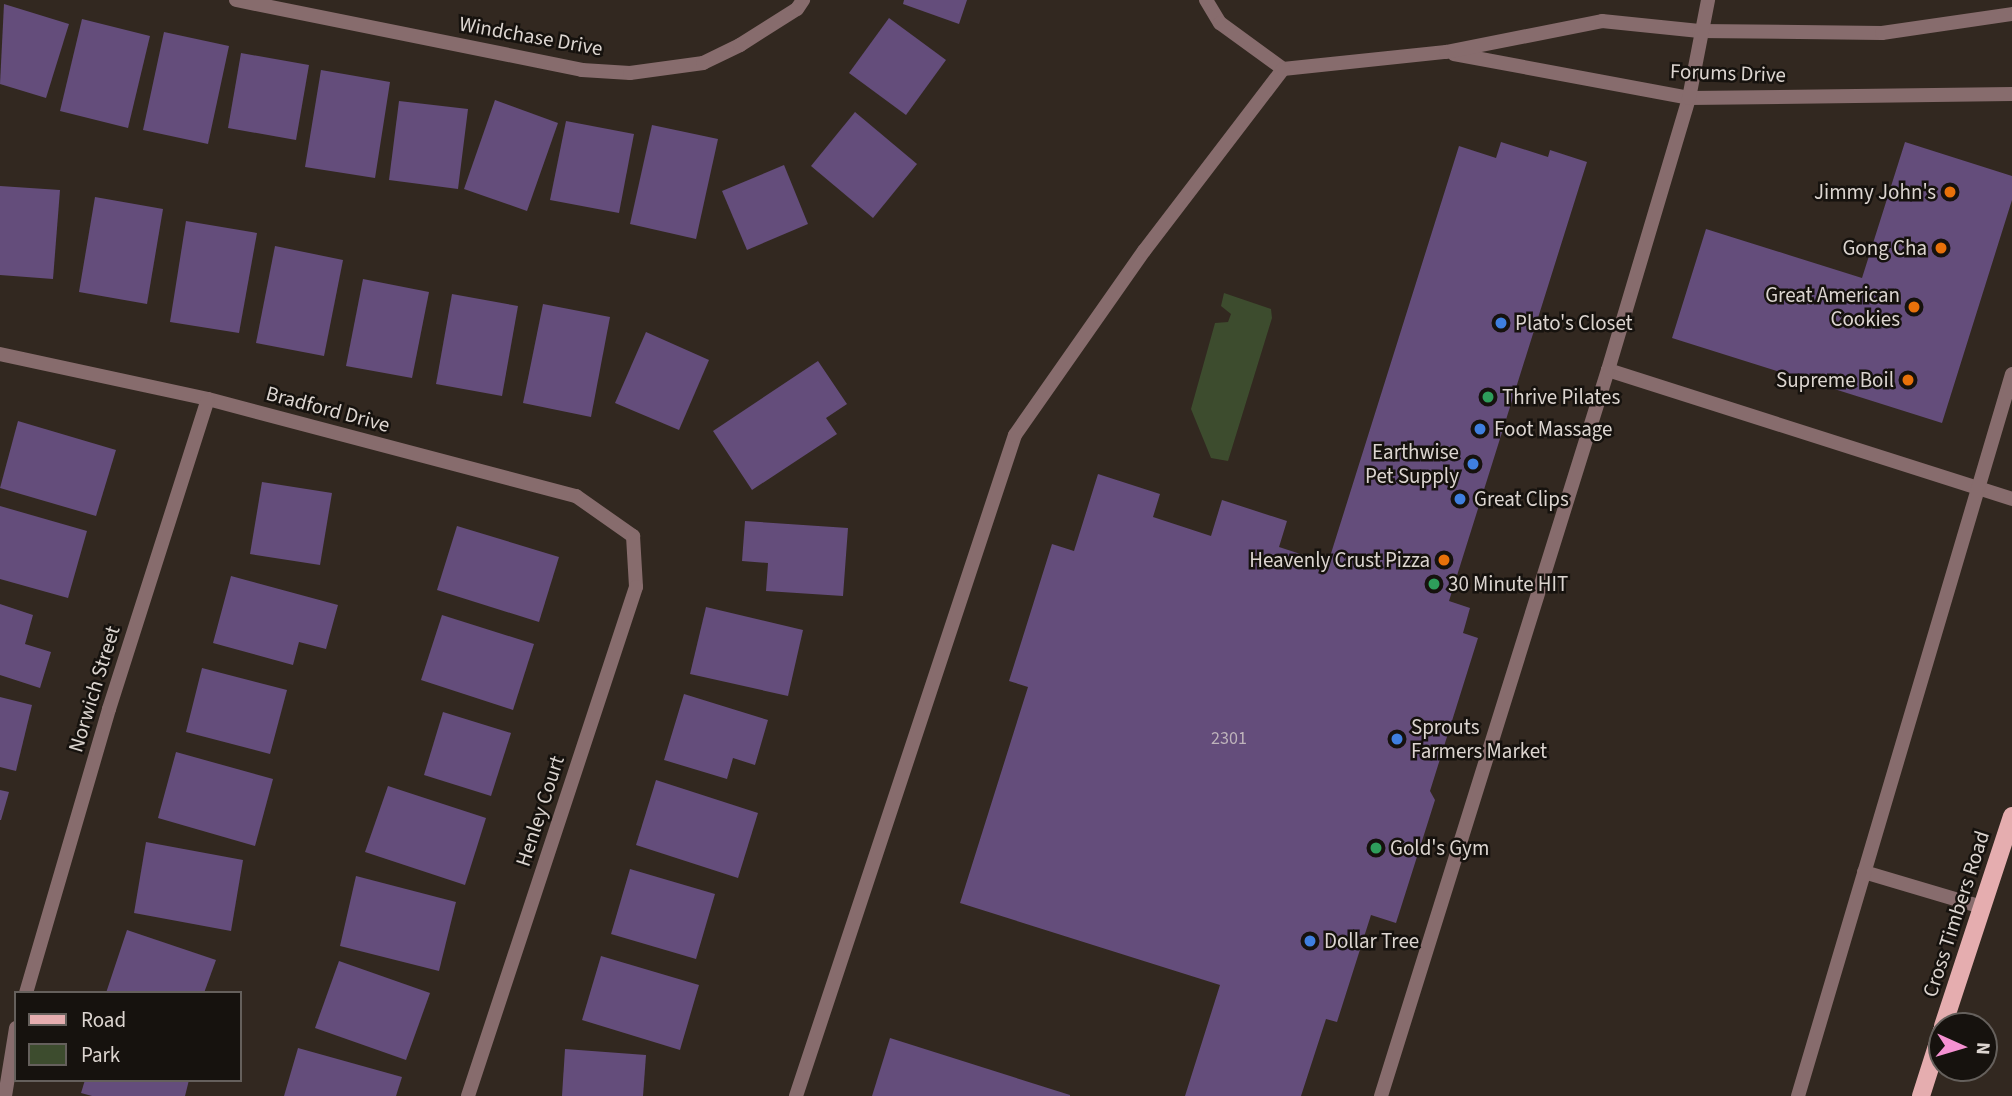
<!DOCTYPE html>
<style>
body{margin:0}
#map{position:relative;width:2012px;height:1096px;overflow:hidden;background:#322820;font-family:"Source Sans 3",sans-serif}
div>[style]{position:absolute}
.green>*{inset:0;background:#3d4c2e}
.building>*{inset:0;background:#644d7b}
.service>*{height:14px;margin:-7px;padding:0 7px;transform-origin:7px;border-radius:7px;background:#876c6d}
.minor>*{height:14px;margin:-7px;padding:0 7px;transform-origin:7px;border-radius:7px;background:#876c6d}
.primary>*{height:18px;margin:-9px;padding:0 9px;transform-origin:9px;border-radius:9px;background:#e5adaf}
.dots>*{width:19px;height:19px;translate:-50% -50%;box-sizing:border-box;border:4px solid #16120e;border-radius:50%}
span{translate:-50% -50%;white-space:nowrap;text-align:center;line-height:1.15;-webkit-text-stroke:5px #16120e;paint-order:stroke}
.number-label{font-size:18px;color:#beb3bb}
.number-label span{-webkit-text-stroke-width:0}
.street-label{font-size:21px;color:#dcd5d0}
.poi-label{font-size:21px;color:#dcd5d0}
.right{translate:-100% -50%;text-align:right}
.left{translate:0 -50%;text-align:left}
.legend{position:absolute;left:14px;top:991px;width:228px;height:91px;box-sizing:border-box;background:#16120e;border:2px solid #65605c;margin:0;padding:9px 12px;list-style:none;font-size:21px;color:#dcd5d0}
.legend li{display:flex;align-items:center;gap:14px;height:35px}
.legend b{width:35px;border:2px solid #65605c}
.north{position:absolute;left:1928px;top:1012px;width:70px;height:70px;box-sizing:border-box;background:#16120e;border:2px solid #65605c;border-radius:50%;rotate:94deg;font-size:19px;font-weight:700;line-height:28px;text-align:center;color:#dcd5d0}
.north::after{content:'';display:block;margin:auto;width:24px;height:32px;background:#f591d2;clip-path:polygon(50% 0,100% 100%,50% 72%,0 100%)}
</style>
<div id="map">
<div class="green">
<i style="clip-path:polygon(1224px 293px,1271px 309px,1272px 318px,1228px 461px,1211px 458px,1191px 409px,1215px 323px,1228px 322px,1231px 314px,1221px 306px)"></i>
</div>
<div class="building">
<i style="clip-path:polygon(904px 0,967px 0,959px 24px,903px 4px)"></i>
<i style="clip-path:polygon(4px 4px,69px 24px,46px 98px,0 84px)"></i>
<i style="clip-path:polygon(889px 18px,946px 60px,906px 115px,849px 73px)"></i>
<i style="clip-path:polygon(82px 19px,150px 36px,128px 128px,60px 111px)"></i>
<i style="clip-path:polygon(164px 32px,229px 46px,208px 144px,143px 130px)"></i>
<i style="clip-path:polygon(241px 53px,309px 65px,296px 140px,228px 128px)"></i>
<i style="clip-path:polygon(321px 70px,390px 82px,375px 178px,305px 167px)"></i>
<i style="clip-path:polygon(495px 100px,558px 123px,527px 211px,464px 189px)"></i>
<i style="clip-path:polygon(399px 101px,468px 109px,458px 189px,389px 180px)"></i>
<i style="clip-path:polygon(855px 112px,917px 164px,873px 218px,811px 166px)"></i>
<i style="clip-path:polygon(566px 121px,634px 134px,619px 213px,550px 200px)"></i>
<i style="clip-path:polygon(652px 125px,718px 139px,696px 239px,630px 224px)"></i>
<i style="clip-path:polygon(1501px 142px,1548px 157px,1550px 150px,1587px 162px,1449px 601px,1470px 608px,1463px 633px,1478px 638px,1430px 791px,1435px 800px,1396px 923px,1371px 915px,1337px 1022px,1326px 1019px,1301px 1096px,1185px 1096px,1220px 985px,960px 903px,1028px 687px,1009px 681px,1052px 544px,1074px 551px,1098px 474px,1160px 494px,1153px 517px,1211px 536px,1222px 500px,1287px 521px,1279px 547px,1328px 563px,1459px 146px,1496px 158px)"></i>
<i style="clip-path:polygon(1905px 142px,2012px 176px,2012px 200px,1942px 423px,1672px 338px,1706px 229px,1862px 278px)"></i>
<i style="clip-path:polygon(784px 165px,808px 224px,747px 250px,722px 191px)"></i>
<i style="clip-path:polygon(0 186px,60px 190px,53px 279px,0 275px)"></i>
<i style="clip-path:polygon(95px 197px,163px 209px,147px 304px,79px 292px)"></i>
<i style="clip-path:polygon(186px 221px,257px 233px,239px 333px,170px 322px)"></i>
<i style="clip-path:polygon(275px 246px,343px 260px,324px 356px,256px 343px)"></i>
<i style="clip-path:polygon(363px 279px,429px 292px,412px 378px,346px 366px)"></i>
<i style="clip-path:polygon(452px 294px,518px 306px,502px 396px,436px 384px)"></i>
<i style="clip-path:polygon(543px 304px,610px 317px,591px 417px,523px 403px)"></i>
<i style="clip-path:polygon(646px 332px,709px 360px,679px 430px,615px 403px)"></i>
<i style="clip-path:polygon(818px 361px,847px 404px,826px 418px,837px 434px,752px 490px,713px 431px)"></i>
<i style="clip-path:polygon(18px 421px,116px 450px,96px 516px,0 488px)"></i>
<i style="clip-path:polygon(262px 482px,332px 493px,320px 565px,250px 554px)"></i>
<i style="clip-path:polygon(0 506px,87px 531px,68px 598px,0 579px)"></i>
<i style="clip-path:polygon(745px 521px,848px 528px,843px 596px,766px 591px,768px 563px,742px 561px)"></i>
<i style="clip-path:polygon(457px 526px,559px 557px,539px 622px,437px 590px)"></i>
<i style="clip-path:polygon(231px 576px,338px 605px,326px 649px,299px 642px,293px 665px,213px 643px)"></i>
<i style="clip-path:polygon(0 604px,33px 615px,25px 644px,51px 652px,40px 688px,0 675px)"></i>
<i style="clip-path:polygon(706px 607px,803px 630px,788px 696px,690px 674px)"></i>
<i style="clip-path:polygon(442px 615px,534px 644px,513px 710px,421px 680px)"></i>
<i style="clip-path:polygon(202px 668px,287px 690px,270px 754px,186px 732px)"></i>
<i style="clip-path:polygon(684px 694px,768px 720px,755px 765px,733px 758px,727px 779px,664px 760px)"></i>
<i style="clip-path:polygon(0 697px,32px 705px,16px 771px,0 767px)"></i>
<i style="clip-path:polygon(443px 712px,511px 733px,491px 796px,424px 775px)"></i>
<i style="clip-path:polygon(176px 752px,273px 779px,255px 846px,158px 818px)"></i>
<i style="clip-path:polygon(656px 780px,758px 813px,738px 878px,636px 845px)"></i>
<i style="clip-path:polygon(388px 786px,486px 818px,465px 885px,365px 852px)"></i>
<i style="clip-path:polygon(0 790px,9px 792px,1px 820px,0 820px)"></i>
<i style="clip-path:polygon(146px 842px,243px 860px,231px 931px,134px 913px)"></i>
<i style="clip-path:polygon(630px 869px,715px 894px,696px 959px,611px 934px)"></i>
<i style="clip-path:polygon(356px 876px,456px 902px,439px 971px,340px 946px)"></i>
<i style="clip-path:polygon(127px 930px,216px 960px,204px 993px,106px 993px)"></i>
<i style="clip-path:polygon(601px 956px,699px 985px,680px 1050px,582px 1020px)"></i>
<i style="clip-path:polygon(339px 961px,430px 993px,406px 1060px,315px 1028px)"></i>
<i style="clip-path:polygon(890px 1038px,1070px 1095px,1070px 1096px,872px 1096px)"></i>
<i style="clip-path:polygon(298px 1048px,402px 1077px,396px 1096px,284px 1096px)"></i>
<i style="clip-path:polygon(565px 1049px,646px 1055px,643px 1096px,562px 1096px)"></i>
<i style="clip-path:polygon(85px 1080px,189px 1080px,185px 1096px,92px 1096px,81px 1093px)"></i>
</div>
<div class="service">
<i style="left:1206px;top:0;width:27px;rotate:59deg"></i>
<i style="left:1220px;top:23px;width:78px;rotate:36.1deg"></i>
<i style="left:1454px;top:54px;width:239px;rotate:10.6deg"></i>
<i style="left:1689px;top:98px;width:323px;rotate:-0.7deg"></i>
<i style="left:1283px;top:69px;width:164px;rotate:-6deg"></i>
<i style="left:1446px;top:52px;width:159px;rotate:-11.2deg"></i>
<i style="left:1602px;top:21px;width:98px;rotate:5.9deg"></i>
<i style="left:1699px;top:31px;width:183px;rotate:0.6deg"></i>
<i style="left:1882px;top:33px;width:131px;rotate:-8.3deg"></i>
<i style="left:1608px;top:370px;width:424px;rotate:17.7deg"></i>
<i style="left:1864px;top:872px;width:123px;rotate:16.5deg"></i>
<i style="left:796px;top:1096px;width:696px;rotate:-71.67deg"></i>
<i style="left:1015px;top:435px;width:225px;rotate:-55deg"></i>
<i style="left:1144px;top:251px;width:229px;rotate:-52.6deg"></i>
<i style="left:1381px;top:1096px;width:761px;rotate:-72.64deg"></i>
<i style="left:1608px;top:370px;width:284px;rotate:-73.4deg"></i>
<i style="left:1689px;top:98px;width:100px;rotate:-79deg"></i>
<i style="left:1798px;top:1096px;width:753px;rotate:-73.49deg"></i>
</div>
<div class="minor">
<i style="left:236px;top:0;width:353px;rotate:11.4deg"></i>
<i style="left:582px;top:70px;width:48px;rotate:3.6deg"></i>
<i style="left:630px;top:73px;width:74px;rotate:-7.8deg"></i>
<i style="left:703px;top:63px;width:41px;rotate:-25.9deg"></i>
<i style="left:740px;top:45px;width:67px;rotate:-32.3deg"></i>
<i style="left:797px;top:9px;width:11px;rotate:-56deg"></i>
<i style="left:0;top:354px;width:213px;rotate:12.2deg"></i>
<i style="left:208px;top:399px;width:381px;rotate:14.8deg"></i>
<i style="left:576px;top:496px;width:70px;rotate:35.1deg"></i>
<i style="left:633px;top:536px;width:51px;rotate:86.6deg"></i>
<i style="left:636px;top:587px;width:536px;rotate:108.27deg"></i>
<i style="left:26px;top:993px;width:296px;rotate:-73.7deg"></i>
<i style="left:109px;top:709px;width:325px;rotate:-72.3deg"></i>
<i style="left:5px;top:1096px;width:69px;rotate:-80.8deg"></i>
</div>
<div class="primary">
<i style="left:1943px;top:1026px;width:221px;rotate:-71.8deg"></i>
<i style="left:1921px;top:1096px;width:69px;rotate:-72.3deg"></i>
</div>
<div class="dots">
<i style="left:1950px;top:192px;background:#e8710a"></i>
<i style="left:1941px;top:248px;background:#e8710a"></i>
<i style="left:1914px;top:307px;background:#e8710a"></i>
<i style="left:1501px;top:323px;background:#3f7fe0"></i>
<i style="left:1908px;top:380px;background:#e8710a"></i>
<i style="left:1488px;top:397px;background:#2e9e5b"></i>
<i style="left:1480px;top:429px;background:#3f7fe0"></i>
<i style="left:1473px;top:464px;background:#3f7fe0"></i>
<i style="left:1460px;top:499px;background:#3f7fe0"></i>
<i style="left:1444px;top:560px;background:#e8710a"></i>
<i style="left:1434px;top:584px;background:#2e9e5b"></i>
<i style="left:1397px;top:739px;background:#3f7fe0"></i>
<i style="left:1376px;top:848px;background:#2e9e5b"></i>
<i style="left:1310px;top:941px;background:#3f7fe0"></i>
</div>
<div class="number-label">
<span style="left:1229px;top:739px">2301</span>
</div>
<div class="street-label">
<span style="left:531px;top:36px;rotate:10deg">Windchase Drive</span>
<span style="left:1728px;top:73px;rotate:2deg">Forums Drive</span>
<span style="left:328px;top:409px;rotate:15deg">Bradford Drive</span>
<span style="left:94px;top:689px;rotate:-73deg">Norwich Street</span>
<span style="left:540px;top:811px;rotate:-72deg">Henley Court</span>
<span style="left:1956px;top:914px;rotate:-72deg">Cross Timbers Road</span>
</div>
<div class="poi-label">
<span class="right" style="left:1936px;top:192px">Jimmy John's</span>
<span class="right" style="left:1927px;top:248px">Gong Cha</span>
<span class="right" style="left:1900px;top:307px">Great American<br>Cookies</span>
<span class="left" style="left:1515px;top:323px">Plato's Closet</span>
<span class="right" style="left:1894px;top:380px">Supreme Boil</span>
<span class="left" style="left:1502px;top:397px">Thrive Pilates</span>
<span class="left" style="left:1494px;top:429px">Foot Massage</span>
<span class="right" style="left:1459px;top:464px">Earthwise<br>Pet Supply</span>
<span class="left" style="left:1474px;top:499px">Great Clips</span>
<span class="right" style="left:1430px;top:560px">Heavenly Crust Pizza</span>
<span class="left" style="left:1448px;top:584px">30 Minute HIT</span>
<span class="left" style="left:1411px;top:739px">Sprouts<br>Farmers Market</span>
<span class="left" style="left:1390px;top:848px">Gold's Gym</span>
<span class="left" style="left:1324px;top:941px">Dollar Tree</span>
</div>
<ul class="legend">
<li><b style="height:9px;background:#e5adaf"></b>Road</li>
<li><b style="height:19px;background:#3d4c2e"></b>Park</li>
</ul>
<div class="north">N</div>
</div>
